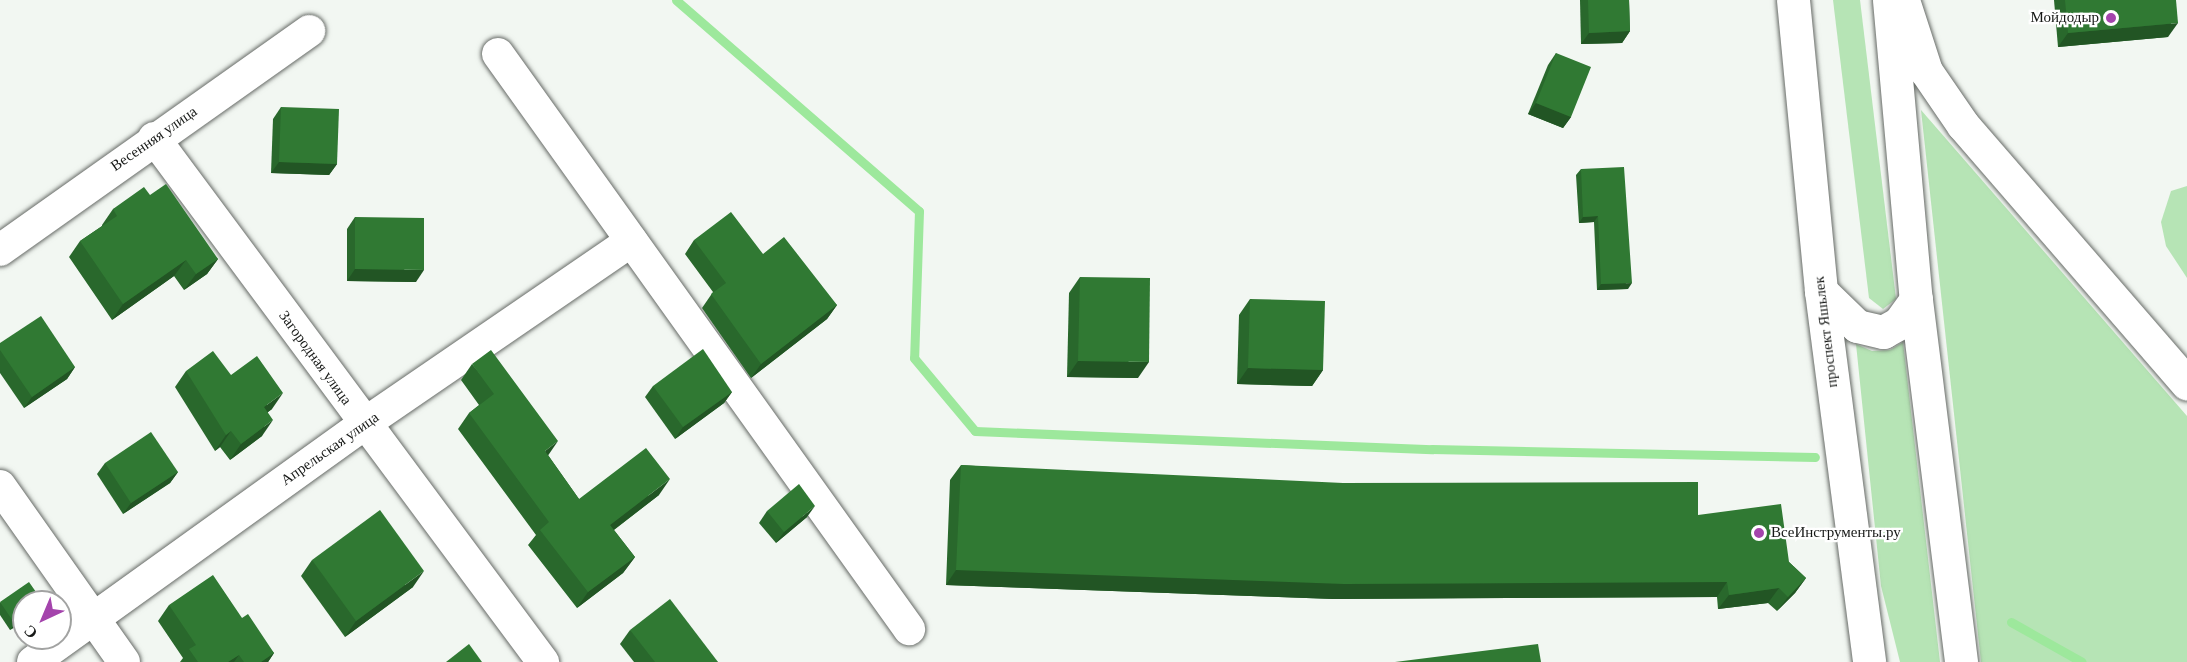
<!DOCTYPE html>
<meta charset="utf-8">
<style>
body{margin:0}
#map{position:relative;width:2187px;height:662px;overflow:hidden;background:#f2f7f2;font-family:Georgia,serif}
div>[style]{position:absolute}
.green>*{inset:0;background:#b6e4b5}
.stream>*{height:9px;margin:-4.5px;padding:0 4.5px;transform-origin:4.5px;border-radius:4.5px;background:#9de89c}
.roads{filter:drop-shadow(0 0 2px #676b67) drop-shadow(0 0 2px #676b67)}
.street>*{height:32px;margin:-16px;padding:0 16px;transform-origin:16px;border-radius:16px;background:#fff}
.secondary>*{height:33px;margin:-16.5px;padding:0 16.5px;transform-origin:16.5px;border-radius:16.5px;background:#fff}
.wall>*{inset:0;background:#29682c}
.shaded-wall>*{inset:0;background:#225524}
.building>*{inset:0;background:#307933}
.dots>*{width:16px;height:16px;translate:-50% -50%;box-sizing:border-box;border:3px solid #fff;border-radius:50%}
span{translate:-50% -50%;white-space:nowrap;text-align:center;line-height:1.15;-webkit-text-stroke:4.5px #fff;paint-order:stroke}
.poi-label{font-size:15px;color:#161816}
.right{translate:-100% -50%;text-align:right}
.left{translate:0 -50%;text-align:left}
.street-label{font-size:15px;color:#161816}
.north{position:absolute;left:12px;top:590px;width:60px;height:60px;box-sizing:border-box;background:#fff;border:2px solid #a2a3a2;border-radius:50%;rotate:224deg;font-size:16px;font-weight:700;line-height:24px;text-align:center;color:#161816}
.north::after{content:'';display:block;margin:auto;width:21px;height:27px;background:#a444ac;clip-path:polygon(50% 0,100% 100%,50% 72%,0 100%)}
</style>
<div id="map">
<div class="green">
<i style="clip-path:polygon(1833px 0,1860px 0,1896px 299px,1883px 309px,1869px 298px)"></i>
<i style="clip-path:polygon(1921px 110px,2187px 416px,2187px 662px,1981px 662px)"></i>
<i style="clip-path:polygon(2187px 186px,2187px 278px,2166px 246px,2161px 222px,2171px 191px)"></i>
<i style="clip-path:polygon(1903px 342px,1940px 662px,1900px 662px,1881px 586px,1856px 344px,1872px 351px,1890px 350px)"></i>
</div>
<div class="stream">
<i style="left:676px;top:0;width:322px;rotate:41deg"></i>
<i style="left:919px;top:211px;width:147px;rotate:91.9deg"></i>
<i style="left:914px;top:358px;width:95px;rotate:50.1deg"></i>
<i style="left:975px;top:431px;width:457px;rotate:2.3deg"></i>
<i style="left:1432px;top:449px;width:383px;rotate:1.2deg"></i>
<i style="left:2011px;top:622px;width:81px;rotate:29.4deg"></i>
</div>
<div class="roads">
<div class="street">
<i style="left:498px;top:54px;width:707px;rotate:54.44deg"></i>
<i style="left:154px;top:138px;width:653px;rotate:53.41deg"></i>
<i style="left:0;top:250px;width:379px;rotate:-35.3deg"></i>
<i style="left:0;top:486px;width:215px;rotate:54.8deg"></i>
<i style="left:33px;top:662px;width:408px;rotate:-35.7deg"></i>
<i style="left:364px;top:424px;width:324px;rotate:-34.4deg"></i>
</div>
<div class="secondary">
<i style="left:1793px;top:0;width:292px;rotate:84.5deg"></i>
<i style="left:1821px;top:291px;width:374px;rotate:82.6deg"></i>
<i style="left:1889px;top:0;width:301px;rotate:84.9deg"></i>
<i style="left:1916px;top:300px;width:365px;rotate:82.9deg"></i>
<i style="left:1903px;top:0;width:75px;rotate:72.1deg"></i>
<i style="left:1926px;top:71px;width:65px;rotate:55.6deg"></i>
<i style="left:1963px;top:125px;width:342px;rotate:49.1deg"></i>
<i style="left:1821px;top:291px;width:50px;rotate:44.2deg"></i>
<i style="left:1857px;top:326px;width:27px;rotate:13deg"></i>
<i style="left:1883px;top:332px;width:18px;rotate:-29deg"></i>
<i style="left:1899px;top:323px;width:29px;rotate:-54deg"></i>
</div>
</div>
<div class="wall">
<i style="clip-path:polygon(1580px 0,1629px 0,1630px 31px,1622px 43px,1581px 44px)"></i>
<i style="clip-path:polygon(2054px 0,2176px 0,2168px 37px,2058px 47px)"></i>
<i style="clip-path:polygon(1556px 53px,1571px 117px,1563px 128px,1528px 114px,1548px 65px)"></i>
<i style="clip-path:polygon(281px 107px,337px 164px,329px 175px,271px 173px,273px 119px)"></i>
<i style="clip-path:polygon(1581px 169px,1628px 289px,1597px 290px,1594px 222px,1579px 223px,1576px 175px)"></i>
<i style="clip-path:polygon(150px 195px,218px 259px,207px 274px,184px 290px,174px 276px,112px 320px,69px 257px,80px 241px,102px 226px,102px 225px,113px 209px)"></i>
<i style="clip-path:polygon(355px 217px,416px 282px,347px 281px,347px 229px)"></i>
<i style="clip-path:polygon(694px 240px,763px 254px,837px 305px,827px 319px,751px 378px,702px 308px,713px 292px,685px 254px)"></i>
<i style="clip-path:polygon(1080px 277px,1138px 378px,1067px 377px,1069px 293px)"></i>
<i style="clip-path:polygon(1250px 299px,1323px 370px,1312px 386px,1237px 384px,1239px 315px)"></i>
<i style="clip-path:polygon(0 343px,75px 367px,67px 379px,24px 408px,0 373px)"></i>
<i style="clip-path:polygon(472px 364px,548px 455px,579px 499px,659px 495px,614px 530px,635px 557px,623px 573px,577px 608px,528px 545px,536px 535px,458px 429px,469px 413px,479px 405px,461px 380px)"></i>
<i style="clip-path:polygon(186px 371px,231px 375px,272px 409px,268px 412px,262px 436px,230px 460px,220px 447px,215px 451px,175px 387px)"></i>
<i style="clip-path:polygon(653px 386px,732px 392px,724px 403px,675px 439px,645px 397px)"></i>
<i style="clip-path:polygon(105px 463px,178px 472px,170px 483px,123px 514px,97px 474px)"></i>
<i style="clip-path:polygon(961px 465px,1698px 515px,1789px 562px,1806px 578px,1795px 593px,1777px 611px,1768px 603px,1718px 609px,1717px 597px,1334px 599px,946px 585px,950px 480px)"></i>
<i style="clip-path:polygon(767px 511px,807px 517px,776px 543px,759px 523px)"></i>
<i style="clip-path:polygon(312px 560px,413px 587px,345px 637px,301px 576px)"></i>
<i style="clip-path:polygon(0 602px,24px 621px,10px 630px,0 615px)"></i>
<i style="clip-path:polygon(169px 605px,242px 618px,274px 653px,268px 662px,180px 662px,183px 658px,158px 621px)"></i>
<i style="clip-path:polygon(630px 630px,718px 662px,634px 662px,620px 644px)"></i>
</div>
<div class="shaded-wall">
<i style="clip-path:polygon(2178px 23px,2168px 37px,2058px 47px,2068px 33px)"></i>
<i style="clip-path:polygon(1630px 31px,1622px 43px,1581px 44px,1589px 33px)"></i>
<i style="clip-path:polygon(1536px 103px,1571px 117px,1563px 128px,1528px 114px)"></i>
<i style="clip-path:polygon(279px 162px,337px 164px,329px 175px,271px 173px)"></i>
<i style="clip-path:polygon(1598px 216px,1594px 222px,1579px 223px,1583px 217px)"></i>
<i style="clip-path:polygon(218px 259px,207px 274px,184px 290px,196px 274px)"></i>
<i style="clip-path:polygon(186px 260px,174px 276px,112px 320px,123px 304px)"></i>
<i style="clip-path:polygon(355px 269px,424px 270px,416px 282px,347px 281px)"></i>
<i style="clip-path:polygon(1632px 283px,1628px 289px,1597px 290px,1601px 284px)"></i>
<i style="clip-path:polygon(837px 305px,827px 319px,751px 378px,761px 364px)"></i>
<i style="clip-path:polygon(1078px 361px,1149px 362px,1138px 378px,1067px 377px)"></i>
<i style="clip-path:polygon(75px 367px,67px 379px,24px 408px,32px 397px)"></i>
<i style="clip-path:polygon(1248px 368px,1323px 370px,1312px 386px,1237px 384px)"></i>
<i style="clip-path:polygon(732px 392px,724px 403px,675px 439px,683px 427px)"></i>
<i style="clip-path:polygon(283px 393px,272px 409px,253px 423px,264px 407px)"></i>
<i style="clip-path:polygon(273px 420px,262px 436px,230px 460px,241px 444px)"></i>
<i style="clip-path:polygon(231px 431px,220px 447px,215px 451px,226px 435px)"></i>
<i style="clip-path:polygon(558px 441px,547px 457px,545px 451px)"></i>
<i style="clip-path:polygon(178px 472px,170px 483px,123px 514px,131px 503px)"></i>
<i style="clip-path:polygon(670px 479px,659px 495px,599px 541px,610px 525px)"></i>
<i style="clip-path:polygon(815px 506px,807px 517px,776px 543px,784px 532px)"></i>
<i style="clip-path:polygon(635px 557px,623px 573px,577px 608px,588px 592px)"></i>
<i style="clip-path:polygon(956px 570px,1727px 582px,1717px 597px,1334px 599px,946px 585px)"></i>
<i style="clip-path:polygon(424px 571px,413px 587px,345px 637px,356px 621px)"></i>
<i style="clip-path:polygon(1806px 578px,1795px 593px,1777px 611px,1788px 597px)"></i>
<i style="clip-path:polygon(1779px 588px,1768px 603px,1718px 609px,1729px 595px)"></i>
<i style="clip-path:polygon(24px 618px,24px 621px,10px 630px,15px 624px)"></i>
<i style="clip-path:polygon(274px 653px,268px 662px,261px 662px)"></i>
<i style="clip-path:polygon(239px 655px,234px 662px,228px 662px)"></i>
</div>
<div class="building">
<i style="clip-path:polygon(1588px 0,1629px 0,1630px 31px,1589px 33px)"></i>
<i style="clip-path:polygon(2065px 0,2176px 0,2178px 23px,2068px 33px)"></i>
<i style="clip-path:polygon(1556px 53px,1591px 67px,1571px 117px,1536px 103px)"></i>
<i style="clip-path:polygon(281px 107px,339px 109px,337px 164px,279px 162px)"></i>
<i style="clip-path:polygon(1624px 167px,1632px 283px,1601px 284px,1598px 216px,1583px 217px,1581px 169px)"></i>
<i style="clip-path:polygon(166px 184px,218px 259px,196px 274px,186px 260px,123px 304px,80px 241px,117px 216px,113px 209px,144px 187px,150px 195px)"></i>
<i style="clip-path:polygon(731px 212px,763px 254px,784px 237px,837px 305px,761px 364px,711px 294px,726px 283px,694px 240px)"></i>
<i style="clip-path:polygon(355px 217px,424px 218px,424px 270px,355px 269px)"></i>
<i style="clip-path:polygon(1080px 277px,1150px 278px,1149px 362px,1078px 361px)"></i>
<i style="clip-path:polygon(1250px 299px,1325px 301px,1323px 370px,1248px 368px)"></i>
<i style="clip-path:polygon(41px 316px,75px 367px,32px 397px,0 350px,0 343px)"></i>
<i style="clip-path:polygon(703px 349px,732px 392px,683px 427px,653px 386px)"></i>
<i style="clip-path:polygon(491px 350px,558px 441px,545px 451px,579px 499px,646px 448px,670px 479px,610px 525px,635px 557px,588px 592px,540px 530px,549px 522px,469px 413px,494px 394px,472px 364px)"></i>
<i style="clip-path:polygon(213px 351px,231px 375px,257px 356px,283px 393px,264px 407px,273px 420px,241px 444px,231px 431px,226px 435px,186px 371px)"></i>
<i style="clip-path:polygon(151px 432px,178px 472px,131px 503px,105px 463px)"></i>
<i style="clip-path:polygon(961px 465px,1343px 483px,1698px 482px,1698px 515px,1781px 504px,1789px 562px,1806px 578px,1788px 597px,1779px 588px,1729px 595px,1727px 582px,1344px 584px,956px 570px)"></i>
<i style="clip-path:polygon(799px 484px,815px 506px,784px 532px,767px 511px)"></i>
<i style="clip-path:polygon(380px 510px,424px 571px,356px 621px,312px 560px)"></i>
<i style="clip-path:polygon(213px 575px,242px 618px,248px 614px,274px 653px,261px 662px,244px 662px,239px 655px,228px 662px,198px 662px,189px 649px,196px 645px,169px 605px)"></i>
<i style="clip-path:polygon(29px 582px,43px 602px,24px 602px,24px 618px,15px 624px,0 602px)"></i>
<i style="clip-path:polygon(670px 599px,718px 662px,655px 662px,630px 630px)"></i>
<i style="clip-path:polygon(469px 644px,482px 662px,446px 662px)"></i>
<i style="clip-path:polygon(1538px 644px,1541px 662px,1395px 662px)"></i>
</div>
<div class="dots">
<i style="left:2111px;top:18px;background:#a444ac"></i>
<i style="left:1759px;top:533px;background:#a444ac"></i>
</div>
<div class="poi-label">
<span class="right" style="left:2099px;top:18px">Мойдодыр</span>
<span class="left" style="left:1771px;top:533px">ВсеИнструменты.ру</span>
</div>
<div class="street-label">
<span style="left:154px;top:139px;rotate:-35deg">Весенняя улица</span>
<span style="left:1826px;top:332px;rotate:-97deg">проспект Яшьлек</span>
<span style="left:315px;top:358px;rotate:54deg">Загородная улица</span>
<span style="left:330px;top:449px;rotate:-35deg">Апрельская улица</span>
</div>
<div class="north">С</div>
</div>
